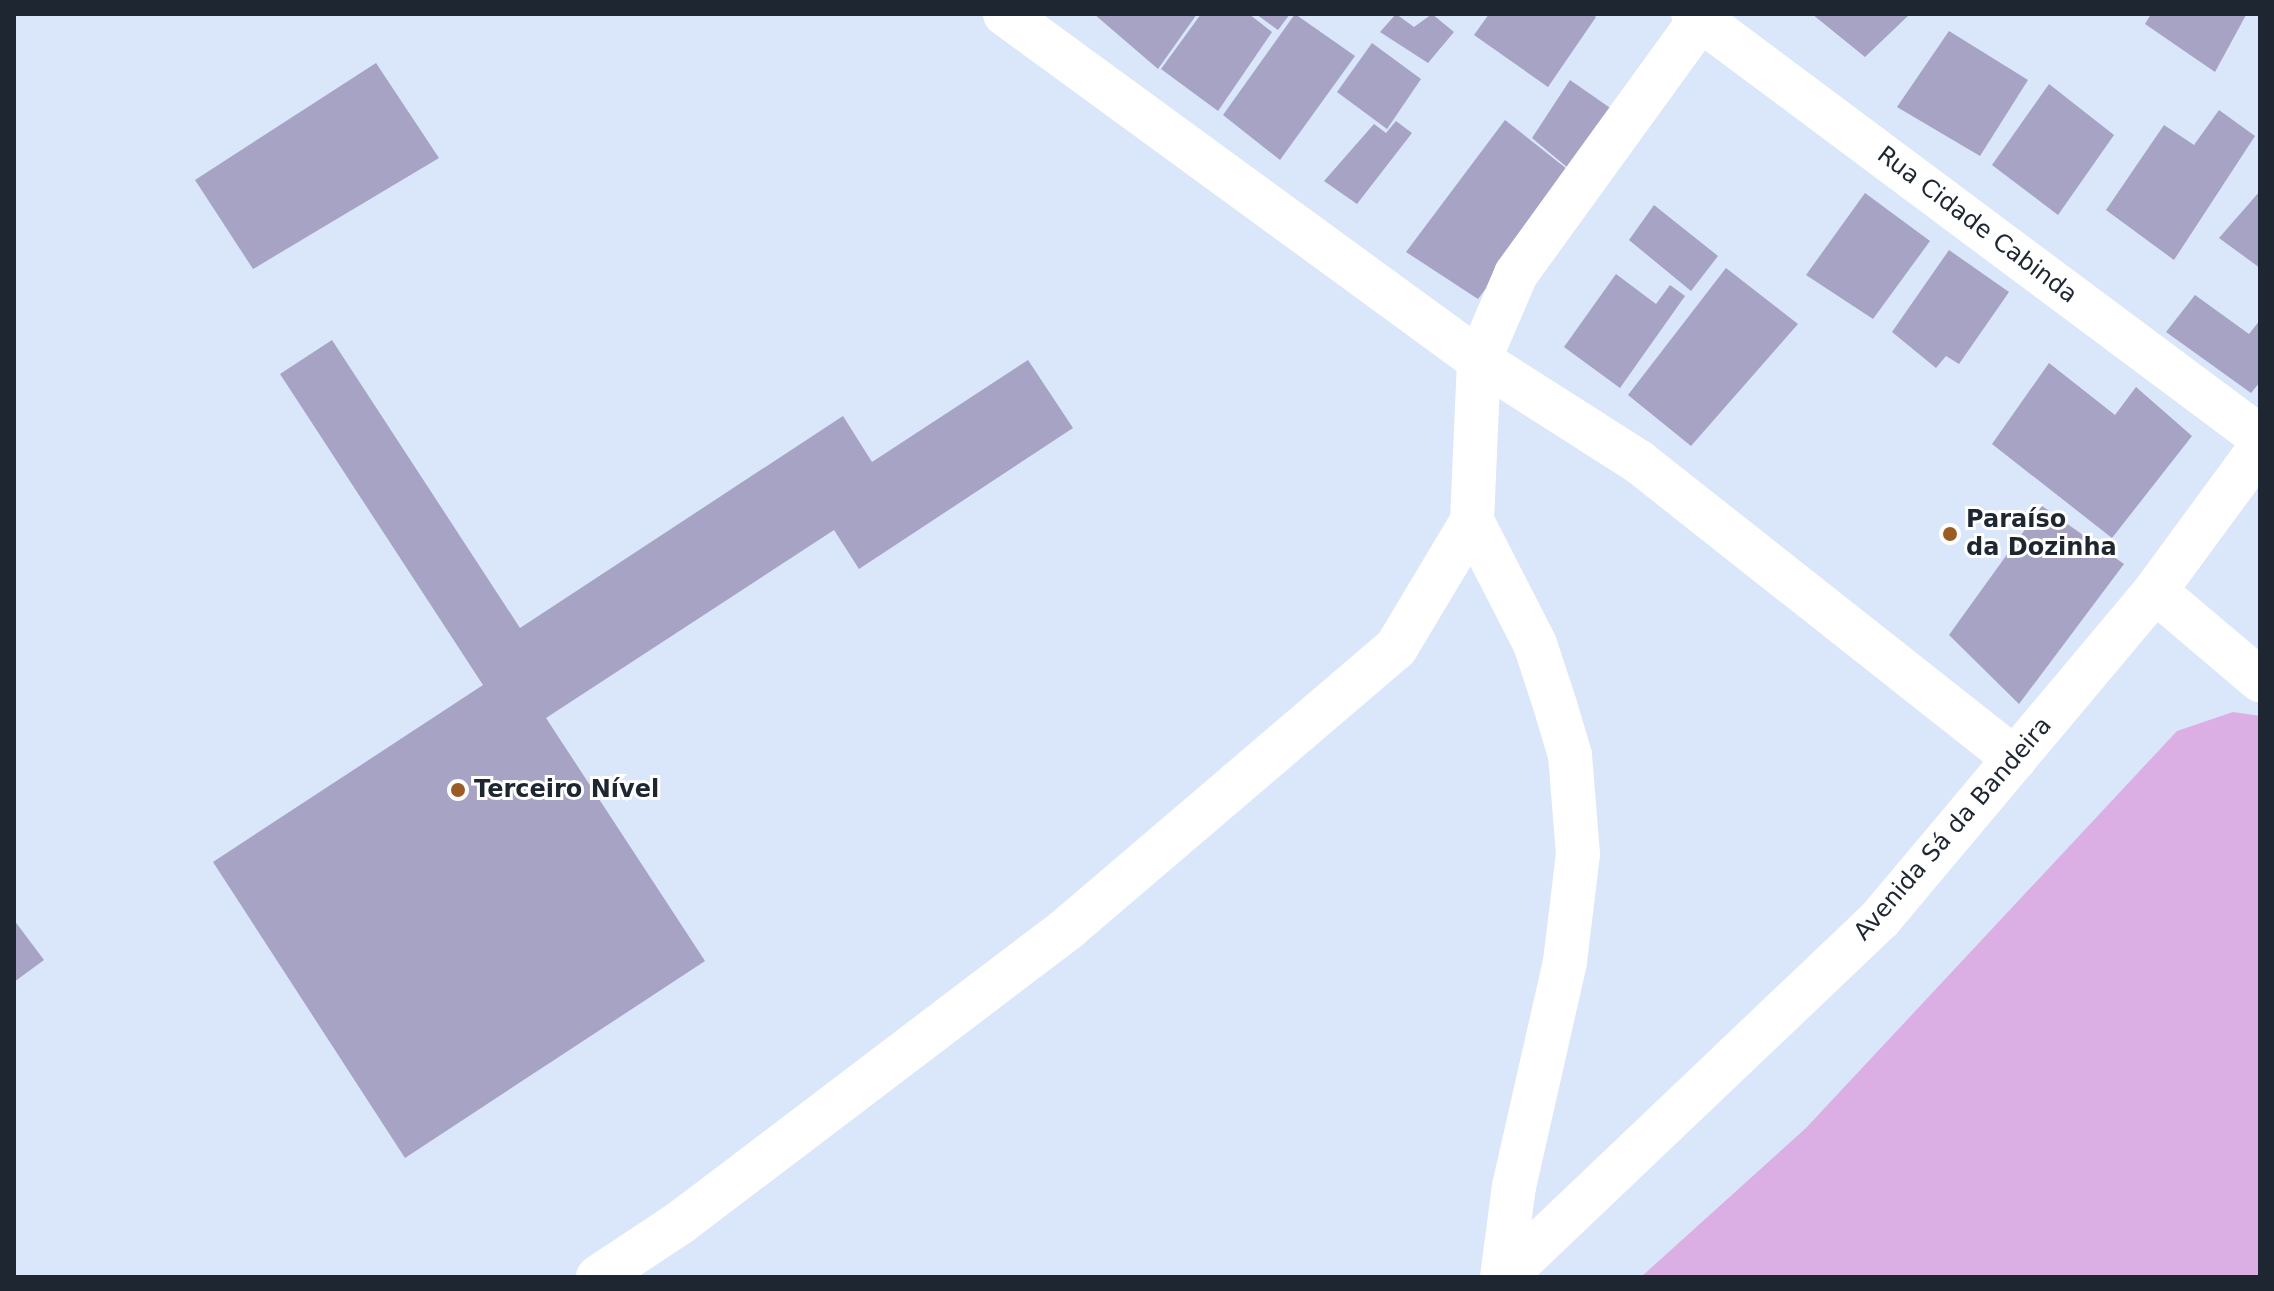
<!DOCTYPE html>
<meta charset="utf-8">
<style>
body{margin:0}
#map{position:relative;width:2274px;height:1291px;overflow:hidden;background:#dae6f9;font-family:"DejaVu Sans",sans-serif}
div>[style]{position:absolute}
.green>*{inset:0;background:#dbafe3}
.building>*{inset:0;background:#a7a3c5}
.minor>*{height:44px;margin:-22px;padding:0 22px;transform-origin:22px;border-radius:22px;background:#fff}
.dots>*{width:22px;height:22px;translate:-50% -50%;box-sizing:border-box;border:4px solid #fff;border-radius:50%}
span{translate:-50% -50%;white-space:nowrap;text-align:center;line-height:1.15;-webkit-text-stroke:6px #fff;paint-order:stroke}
.street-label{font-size:24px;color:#1e2631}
.poi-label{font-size:24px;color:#1e2631;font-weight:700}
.left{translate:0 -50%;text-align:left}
.frame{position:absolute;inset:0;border:16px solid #1e2631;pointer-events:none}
</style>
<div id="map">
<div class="green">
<i style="clip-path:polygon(2233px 712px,2260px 716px,2260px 1277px,1641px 1277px,1806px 1128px,2177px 731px)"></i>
</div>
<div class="building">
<i style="clip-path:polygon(1094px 14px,1197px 14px,1158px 69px)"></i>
<i style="clip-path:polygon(1201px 14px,1249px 14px,1272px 32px,1218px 111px,1161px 69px)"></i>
<i style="clip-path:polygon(1256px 14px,1290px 14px,1278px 30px)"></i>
<i style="clip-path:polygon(1295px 14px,1355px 56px,1280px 160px,1223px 115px)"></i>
<i style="clip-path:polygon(1396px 14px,1414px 27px,1432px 14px,1454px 32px,1428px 63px,1380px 32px)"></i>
<i style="clip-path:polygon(1489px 14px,1592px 14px,1596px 17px,1548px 87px,1474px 35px)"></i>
<i style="clip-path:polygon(1812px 14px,1910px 14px,1865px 57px)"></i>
<i style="clip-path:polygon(2151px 14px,2244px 14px,2246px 15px,2215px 72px,2145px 24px)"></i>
<i style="clip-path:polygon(1949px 31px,2028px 80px,1980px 156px,1897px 107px)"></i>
<i style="clip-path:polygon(1372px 43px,1421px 79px,1387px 129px,1337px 92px)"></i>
<i style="clip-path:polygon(376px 63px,439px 158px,253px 269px,195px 180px)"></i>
<i style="clip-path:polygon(1570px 80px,1616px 112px,1574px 173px,1532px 138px)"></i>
<i style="clip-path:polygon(2049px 84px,2114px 135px,2058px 215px,1992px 165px)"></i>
<i style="clip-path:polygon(2219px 110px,2255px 136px,2174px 260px,2106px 210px,2164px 125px,2194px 145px)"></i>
<i style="clip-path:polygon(1505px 120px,1572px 173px,1478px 299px,1406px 252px)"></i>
<i style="clip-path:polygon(1396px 121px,1412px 133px,1357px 204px,1324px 181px,1374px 124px,1386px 133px)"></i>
<i style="clip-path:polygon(2260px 191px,2260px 268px,2219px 238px)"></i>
<i style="clip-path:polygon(1865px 193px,1930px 241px,1873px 319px,1806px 275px)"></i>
<i style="clip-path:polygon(1654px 205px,1718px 256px,1691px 291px,1629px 240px)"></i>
<i style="clip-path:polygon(1949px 250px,2009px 292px,1959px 364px,1946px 356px,1936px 368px,1892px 332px)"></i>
<i style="clip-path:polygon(1726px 268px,1798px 324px,1691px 446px,1628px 395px)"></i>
<i style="clip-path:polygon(1616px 274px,1656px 304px,1670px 285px,1685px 296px,1620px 388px,1564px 347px)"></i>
<i style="clip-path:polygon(2195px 295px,2249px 334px,2260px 320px,2260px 382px,2251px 393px,2166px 332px)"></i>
<i style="clip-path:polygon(332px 340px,520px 628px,843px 416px,872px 462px,1028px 360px,1073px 428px,859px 569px,834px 530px,546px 718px,705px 961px,405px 1158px,213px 862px,483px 685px,280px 374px)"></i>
<i style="clip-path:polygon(2049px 363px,2115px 415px,2136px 387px,2192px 436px,2112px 538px,1992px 444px)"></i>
<i style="clip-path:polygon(2042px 506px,2124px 564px,2019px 704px,1949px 635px)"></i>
<i style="clip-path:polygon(14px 920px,44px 960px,14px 982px)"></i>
</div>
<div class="minor">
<i style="left:1005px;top:14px;width:587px;rotate:36.13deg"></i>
<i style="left:1479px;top:360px;width:190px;rotate:32.5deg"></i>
<i style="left:1639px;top:462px;width:479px;rotate:38.3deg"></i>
<i style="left:1693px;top:14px;width:707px;rotate:36.72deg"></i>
<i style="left:1472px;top:521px;width:138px;rotate:62.9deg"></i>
<i style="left:1535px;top:644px;width:64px;rotate:71.8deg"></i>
<i style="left:1555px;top:705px;width:52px;rotate:73.3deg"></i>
<i style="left:1570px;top:755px;width:99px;rotate:85.4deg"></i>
<i style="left:1578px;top:854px;width:109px;rotate:96.9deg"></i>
<i style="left:1565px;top:962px;width:230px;rotate:102.8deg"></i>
<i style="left:1514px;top:1186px;width:92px;rotate:97.5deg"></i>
<i style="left:2155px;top:591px;width:138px;rotate:40.3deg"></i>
<i style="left:598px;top:1277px;width:100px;rotate:-33.5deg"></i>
<i style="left:681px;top:1222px;width:486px;rotate:-37.2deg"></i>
<i style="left:1068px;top:928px;width:431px;rotate:-40.5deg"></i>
<i style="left:1396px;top:648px;width:148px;rotate:-59.1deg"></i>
<i style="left:1472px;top:521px;width:161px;rotate:-87.5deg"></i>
<i style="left:1479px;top:360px;width:94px;rotate:-66.7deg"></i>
<i style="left:1516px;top:274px;width:321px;rotate:-54.1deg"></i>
<i style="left:1504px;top:1277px;width:519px;rotate:-43.6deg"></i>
<i style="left:1880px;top:919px;width:428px;rotate:-50deg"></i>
<i style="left:2155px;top:591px;width:177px;rotate:-53.7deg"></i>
</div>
<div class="dots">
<i style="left:1950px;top:534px;background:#9b5b24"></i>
<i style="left:458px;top:790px;background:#9b5b24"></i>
</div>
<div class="street-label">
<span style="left:1977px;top:225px;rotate:37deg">Rua Cidade Cabinda</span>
<span style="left:1953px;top:829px;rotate:-49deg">Avenida Sá da Bandeira</span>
</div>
<div class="poi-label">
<span class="left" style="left:1966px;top:534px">Paraíso<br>da Dozinha</span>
<span class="left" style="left:474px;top:790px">Terceiro Nível</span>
</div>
<div class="frame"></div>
</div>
